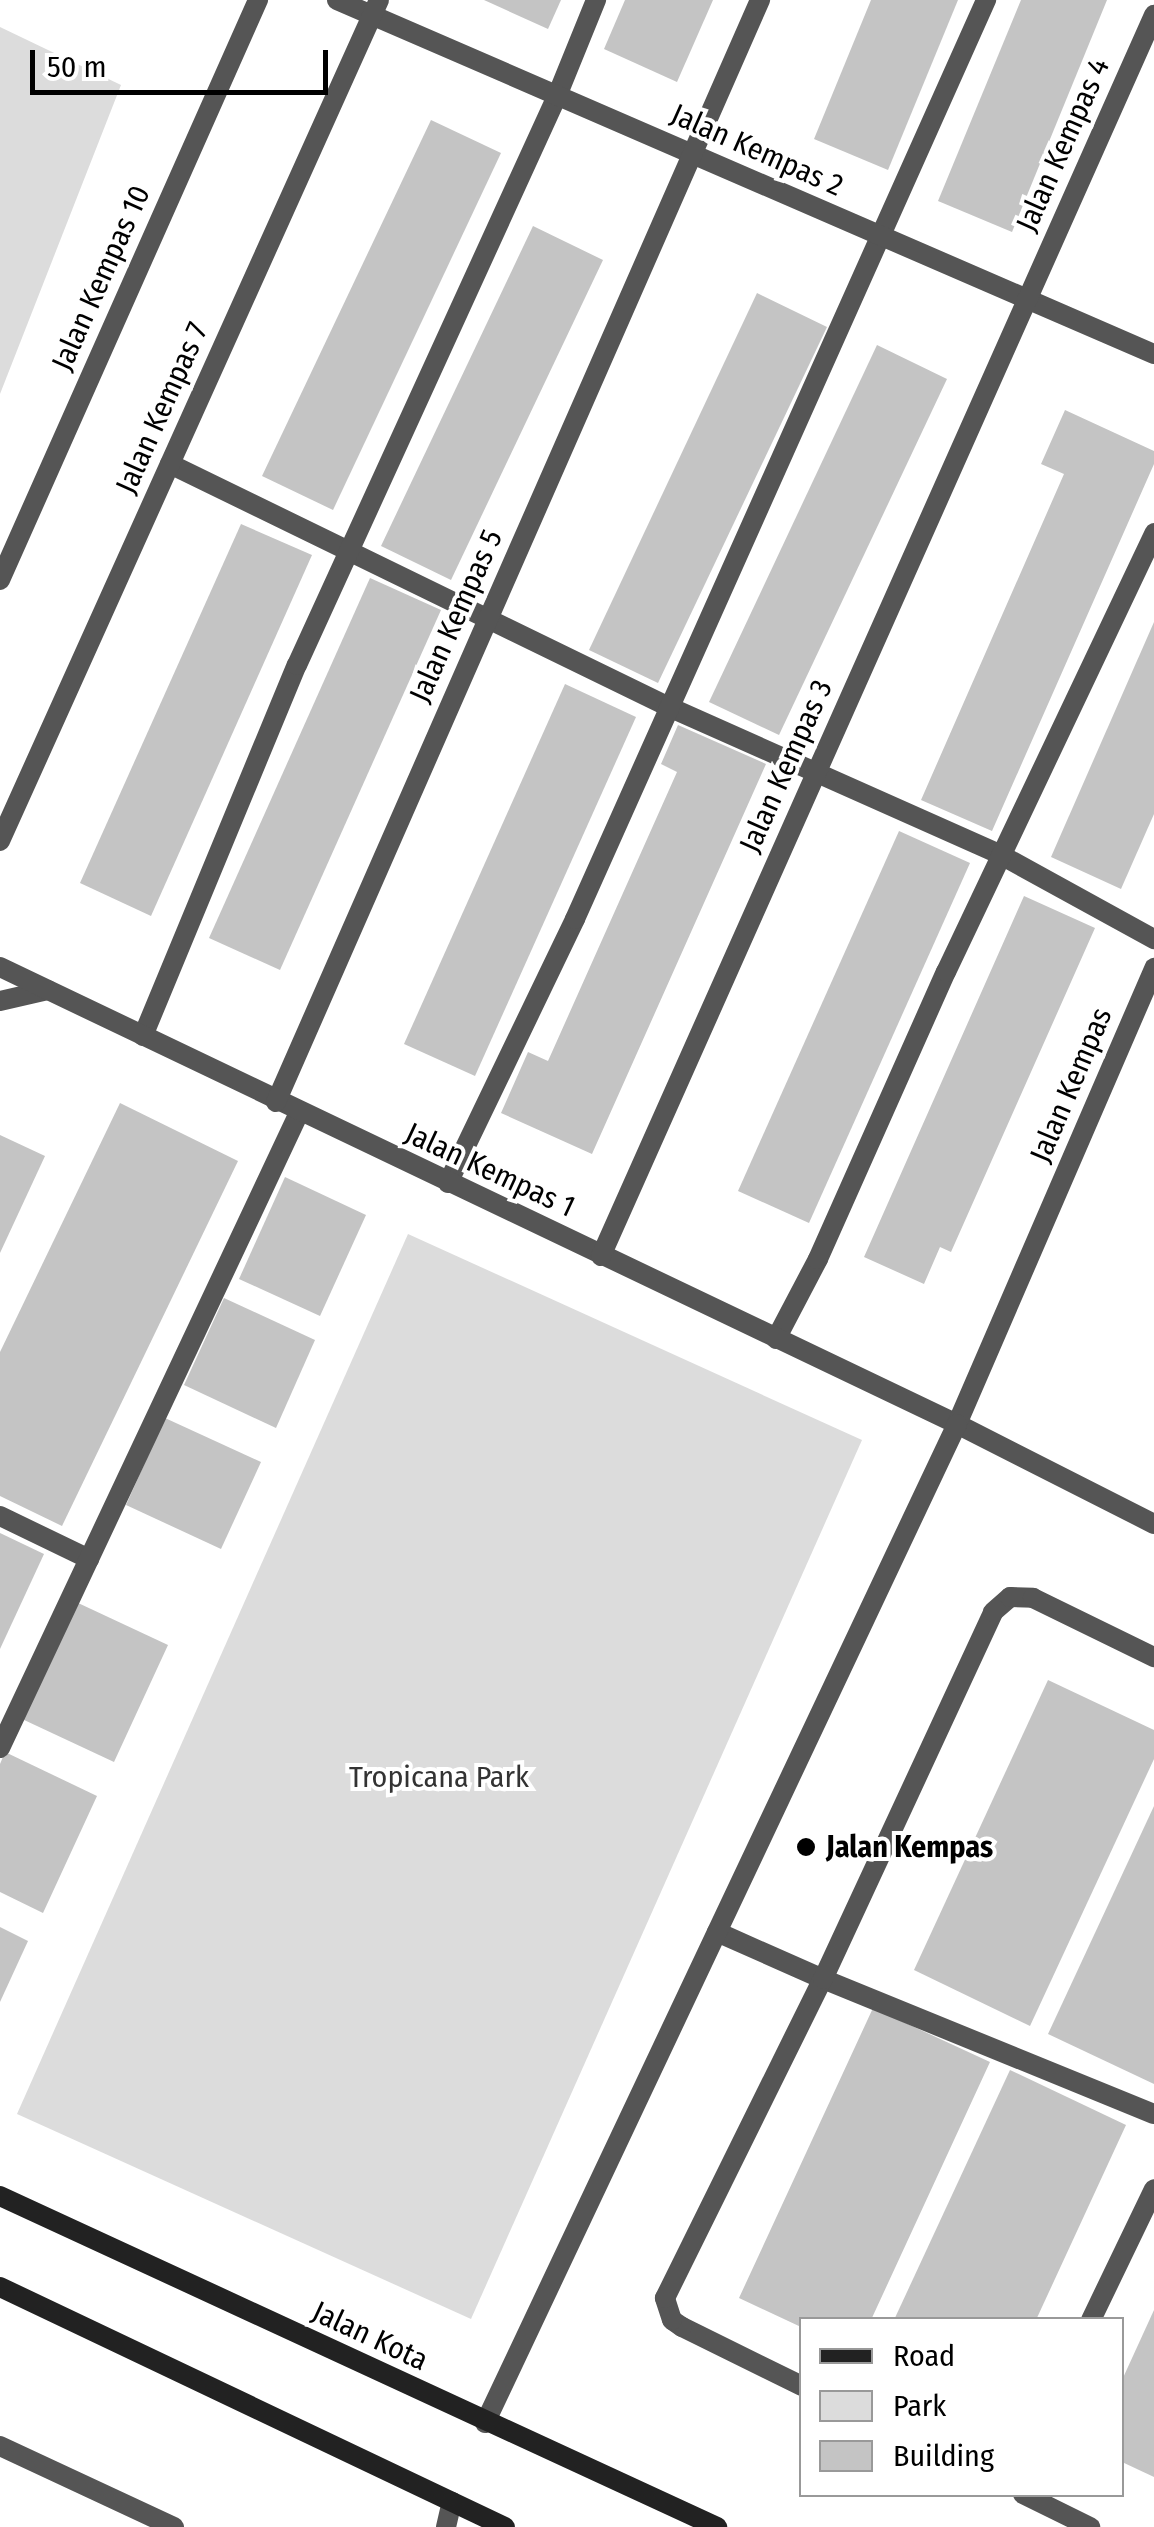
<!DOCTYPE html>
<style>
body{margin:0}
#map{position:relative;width:1154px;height:2527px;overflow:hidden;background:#fff;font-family:"Fira Sans Condensed",sans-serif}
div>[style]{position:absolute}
.green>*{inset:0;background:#dcdcdc}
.building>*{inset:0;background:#c4c4c4}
.service>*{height:20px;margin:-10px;padding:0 10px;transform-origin:10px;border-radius:10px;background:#555}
.minor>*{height:20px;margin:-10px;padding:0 10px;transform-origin:10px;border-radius:10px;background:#555}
.tertiary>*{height:20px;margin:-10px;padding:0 10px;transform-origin:10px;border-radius:10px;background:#555}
.secondary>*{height:20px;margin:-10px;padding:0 10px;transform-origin:10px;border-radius:10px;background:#222}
.dots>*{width:28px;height:28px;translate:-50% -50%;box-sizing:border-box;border:5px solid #fff;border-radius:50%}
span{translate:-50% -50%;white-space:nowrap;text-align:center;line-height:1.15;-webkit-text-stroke:8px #fff;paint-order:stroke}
.street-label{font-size:30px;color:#000}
.park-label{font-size:30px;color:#333}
.poi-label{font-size:30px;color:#000;font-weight:700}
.left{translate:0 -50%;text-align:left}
.legend{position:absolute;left:799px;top:2317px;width:325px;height:180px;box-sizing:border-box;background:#fff;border:2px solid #999;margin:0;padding:12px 18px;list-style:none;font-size:30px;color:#000}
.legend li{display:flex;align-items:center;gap:20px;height:50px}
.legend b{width:50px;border:2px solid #999}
.scale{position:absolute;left:30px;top:50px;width:298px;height:45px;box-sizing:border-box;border:5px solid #000;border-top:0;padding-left:12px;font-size:30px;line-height:35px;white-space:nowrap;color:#000;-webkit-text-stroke:8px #fff;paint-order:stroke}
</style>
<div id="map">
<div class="green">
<i style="clip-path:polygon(0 27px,121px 85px,0 394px)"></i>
<i style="clip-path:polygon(408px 1234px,862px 1440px,471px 2319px,17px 2114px)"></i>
</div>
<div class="building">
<i style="clip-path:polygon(484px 0,561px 0,548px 29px)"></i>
<i style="clip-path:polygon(625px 0,713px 0,677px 82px,604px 49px)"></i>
<i style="clip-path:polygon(871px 0,958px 0,888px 170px,814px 139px)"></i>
<i style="clip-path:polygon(1021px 0,1107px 0,1012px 232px,938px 201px)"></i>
<i style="clip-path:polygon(431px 120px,501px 153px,333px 510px,262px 476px)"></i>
<i style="clip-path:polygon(533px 226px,603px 260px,451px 580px,381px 546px)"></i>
<i style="clip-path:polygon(757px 293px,827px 327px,658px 683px,589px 650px)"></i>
<i style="clip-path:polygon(877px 345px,947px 379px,779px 735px,709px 702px)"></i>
<i style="clip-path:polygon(1065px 410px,1154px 451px,1154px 464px,992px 831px,921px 800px,1064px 474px,1041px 464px)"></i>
<i style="clip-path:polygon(241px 524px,312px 555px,151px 916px,80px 883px)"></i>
<i style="clip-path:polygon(370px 578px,441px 610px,280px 970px,209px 938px)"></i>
<i style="clip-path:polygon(1154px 622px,1154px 814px,1121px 889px,1051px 857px)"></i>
<i style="clip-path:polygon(565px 684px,636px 717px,475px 1076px,404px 1044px)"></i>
<i style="clip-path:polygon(678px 725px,766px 764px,592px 1154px,501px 1113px,528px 1052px,548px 1061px,677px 772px,661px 764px)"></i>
<i style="clip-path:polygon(899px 831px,970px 863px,809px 1223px,738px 1191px)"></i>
<i style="clip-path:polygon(1024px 896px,1095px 928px,951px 1252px,940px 1247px,924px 1284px,864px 1257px)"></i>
<i style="clip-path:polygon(120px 1103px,238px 1161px,62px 1526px,0 1496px,0 1352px)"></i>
<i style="clip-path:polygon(0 1135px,45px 1156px,0 1253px)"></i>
<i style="clip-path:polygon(285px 1177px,366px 1215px,320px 1316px,239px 1279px)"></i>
<i style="clip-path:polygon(224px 1298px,315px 1340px,276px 1428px,184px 1385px)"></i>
<i style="clip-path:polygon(165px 1418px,261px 1462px,221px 1549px,126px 1505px)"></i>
<i style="clip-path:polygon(0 1533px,44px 1554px,0 1649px)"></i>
<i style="clip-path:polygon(76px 1602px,168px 1645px,114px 1762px,22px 1719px)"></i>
<i style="clip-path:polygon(1048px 1680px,1154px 1730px,1154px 1759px,1030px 2026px,914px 1970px)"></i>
<i style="clip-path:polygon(5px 1752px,97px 1796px,43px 1913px,0 1892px,0 1764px)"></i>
<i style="clip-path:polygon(1154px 1806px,1154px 2084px,1048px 2034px)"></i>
<i style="clip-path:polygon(0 1927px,28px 1941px,0 2002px)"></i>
<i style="clip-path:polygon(873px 2008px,990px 2062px,871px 2320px,802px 2320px,801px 2327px,739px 2298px)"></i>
<i style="clip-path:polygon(1010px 2070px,1126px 2125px,1036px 2320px,894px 2320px)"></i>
<i style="clip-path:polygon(1154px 2310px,1154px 2477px,1122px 2462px,1122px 2380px)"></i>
</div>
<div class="service">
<i style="left:170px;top:464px;width:555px;rotate:25.96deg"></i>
<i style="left:669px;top:707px;width:363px;rotate:24deg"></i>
<i style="left:1001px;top:855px;width:175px;rotate:28.8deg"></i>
<i style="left:0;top:1001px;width:49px;rotate:-12.9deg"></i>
<i style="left:143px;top:1036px;width:402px;rotate:-67.5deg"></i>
<i style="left:297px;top:665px;width:626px;rotate:-65.44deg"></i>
<i style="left:557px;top:96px;width:104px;rotate:-67.9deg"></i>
<i style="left:448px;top:1183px;width:293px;rotate:-64.3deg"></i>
<i style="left:575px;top:919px;width:1007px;rotate:-65.9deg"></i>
<i style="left:776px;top:1339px;width:90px;rotate:-62.3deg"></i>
<i style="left:818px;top:1259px;width:314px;rotate:-66deg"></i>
<i style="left:946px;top:972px;width:486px;rotate:-64.6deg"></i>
<i style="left:0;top:1516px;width:99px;rotate:25.8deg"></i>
<i style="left:0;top:1748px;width:702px;rotate:-64.79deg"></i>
<i style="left:823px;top:1979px;width:357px;rotate:22.2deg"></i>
</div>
<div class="minor">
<i style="left:337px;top:0;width:890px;rotate:23.43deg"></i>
<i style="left:0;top:580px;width:635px;rotate:-66.02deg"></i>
<i style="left:0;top:841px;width:922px;rotate:-65.74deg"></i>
<i style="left:0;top:967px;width:1061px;rotate:25.53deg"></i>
<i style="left:957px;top:1424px;width:221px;rotate:26.9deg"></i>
<i style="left:276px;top:1102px;width:1204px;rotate:-66.29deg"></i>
<i style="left:601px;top:1256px;width:1359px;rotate:-65.98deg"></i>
<i style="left:957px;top:1424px;width:497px;rotate:-66.6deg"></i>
<i style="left:717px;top:1932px;width:116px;rotate:23.9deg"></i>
<i style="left:1091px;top:2320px;width:145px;rotate:-64.3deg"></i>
<i style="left:802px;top:2386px;width:134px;rotate:-153.8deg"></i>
<i style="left:682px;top:2327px;width:12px;rotate:-145deg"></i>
<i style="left:672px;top:2320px;width:23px;rotate:-108deg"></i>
<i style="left:665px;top:2298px;width:356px;rotate:-63.7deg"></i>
<i style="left:823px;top:1979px;width:404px;rotate:-65.1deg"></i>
<i style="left:993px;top:1612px;width:23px;rotate:-41deg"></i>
<i style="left:1010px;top:1597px;width:23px;rotate:2deg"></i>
<i style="left:1033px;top:1598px;width:135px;rotate:26deg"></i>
<i style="left:0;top:2446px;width:192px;rotate:25deg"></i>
<i style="left:1023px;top:2494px;width:75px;rotate:26.2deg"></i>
<i style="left:446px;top:2527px;width:26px;rotate:-77deg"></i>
</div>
<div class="tertiary">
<i style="left:485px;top:2423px;width:1105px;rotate:-64.71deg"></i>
</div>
<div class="secondary">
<i style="left:0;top:2196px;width:790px;rotate:24.78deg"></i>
<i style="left:0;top:2287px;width:559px;rotate:25.42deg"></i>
</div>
<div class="dots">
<i style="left:806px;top:1847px;background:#000"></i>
</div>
<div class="street-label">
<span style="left:1063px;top:145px;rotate:-66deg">Jalan Kempas 4</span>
<span style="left:757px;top:150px;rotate:24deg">Jalan Kempas 2</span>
<span style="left:101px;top:278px;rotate:-66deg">Jalan Kempas 10</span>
<span style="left:162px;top:408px;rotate:-66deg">Jalan Kempas 7</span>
<span style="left:456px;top:616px;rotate:-66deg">Jalan Kempas 5</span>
<span style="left:786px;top:766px;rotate:-66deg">Jalan Kempas 3</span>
<span style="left:1071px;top:1085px;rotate:-67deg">Jalan Kempas</span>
<span style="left:490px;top:1170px;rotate:25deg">Jalan Kempas 1</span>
<span style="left:370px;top:2336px;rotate:25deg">Jalan Kota</span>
</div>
<div class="park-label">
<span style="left:439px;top:1777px">Tropicana Park</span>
</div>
<div class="poi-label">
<span class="left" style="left:826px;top:1847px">Jalan Kempas</span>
</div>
<ul class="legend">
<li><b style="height:12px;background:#222"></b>Road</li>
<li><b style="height:28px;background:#dcdcdc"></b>Park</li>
<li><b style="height:28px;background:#c4c4c4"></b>Building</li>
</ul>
<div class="scale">50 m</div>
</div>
